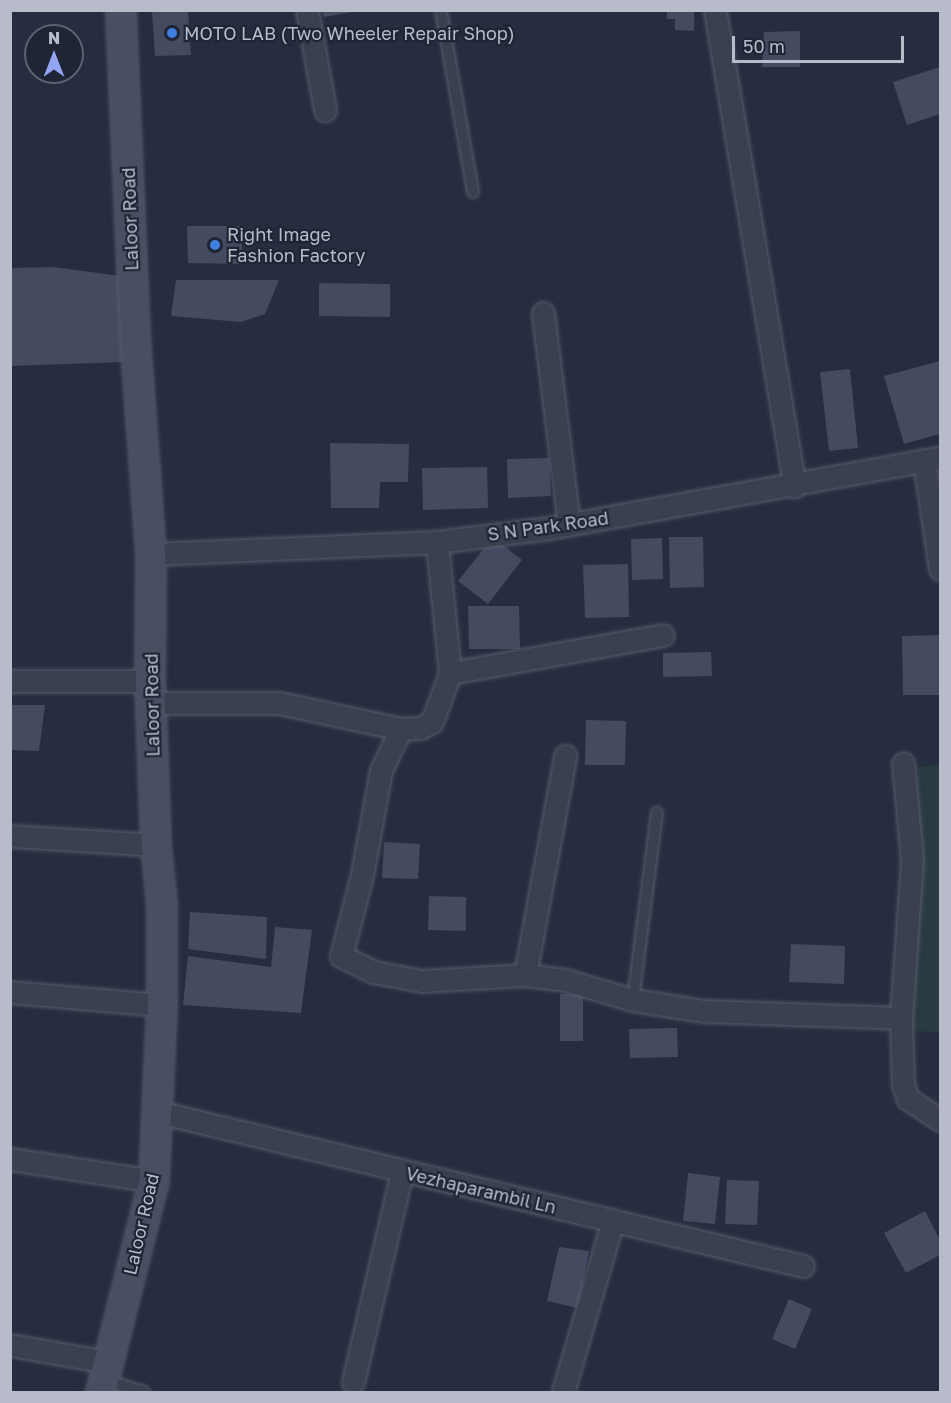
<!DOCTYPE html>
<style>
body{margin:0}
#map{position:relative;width:951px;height:1403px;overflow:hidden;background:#272d40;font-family:"Golos Text",sans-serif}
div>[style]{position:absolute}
.green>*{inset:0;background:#293a41}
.building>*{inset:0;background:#444a60}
.roads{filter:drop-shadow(0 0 2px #565b6a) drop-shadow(0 0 2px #565b6a)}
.lane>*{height:10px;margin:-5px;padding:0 5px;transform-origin:5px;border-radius:5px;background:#3b4050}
.street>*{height:21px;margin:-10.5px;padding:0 10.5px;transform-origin:10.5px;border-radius:10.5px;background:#3b4050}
.secondary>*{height:28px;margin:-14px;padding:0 14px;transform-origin:14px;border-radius:14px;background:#4a4e63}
.dots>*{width:16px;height:16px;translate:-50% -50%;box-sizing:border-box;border:3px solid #202535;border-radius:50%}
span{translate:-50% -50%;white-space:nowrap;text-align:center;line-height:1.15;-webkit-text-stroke:4.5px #202535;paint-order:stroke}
.poi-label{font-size:18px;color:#b8bcca}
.left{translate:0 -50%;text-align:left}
.street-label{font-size:18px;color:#b8bcca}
.frame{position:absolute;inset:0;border:12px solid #b8bcca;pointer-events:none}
.north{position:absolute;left:24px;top:24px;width:60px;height:60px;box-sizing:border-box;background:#202535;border:2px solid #5d6171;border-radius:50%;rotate:0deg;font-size:16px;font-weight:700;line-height:24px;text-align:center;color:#b8bcca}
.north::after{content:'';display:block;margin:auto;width:21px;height:27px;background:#94a6f3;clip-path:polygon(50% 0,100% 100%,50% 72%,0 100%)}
.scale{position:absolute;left:732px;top:36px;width:172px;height:27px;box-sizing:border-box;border:3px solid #b8bcca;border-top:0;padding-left:8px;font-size:18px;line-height:21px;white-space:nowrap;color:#b8bcca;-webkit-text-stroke:4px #202535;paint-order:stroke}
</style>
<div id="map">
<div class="green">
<i style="clip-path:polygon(940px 765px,940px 1032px,909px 1031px,918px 767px)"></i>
</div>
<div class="building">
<i style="clip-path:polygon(188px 10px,191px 55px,155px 56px,152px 11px)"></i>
<i style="clip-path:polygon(322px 10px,352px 10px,352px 12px,324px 17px)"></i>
<i style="clip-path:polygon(667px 10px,694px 10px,694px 31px,675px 30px,675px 19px,667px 19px)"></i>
<i style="clip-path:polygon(800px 31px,800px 67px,762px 67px,764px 32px)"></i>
<i style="clip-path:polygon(940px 67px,940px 114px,907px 125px,893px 82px)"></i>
<i style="clip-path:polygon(187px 226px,242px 226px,242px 264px,188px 263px)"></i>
<i style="clip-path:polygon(54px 267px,120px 276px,125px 362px,10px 366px,10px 268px)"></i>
<i style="clip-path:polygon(176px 280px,279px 280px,265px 314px,241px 322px,171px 316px)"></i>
<i style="clip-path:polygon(319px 283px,390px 284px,390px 317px,319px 316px)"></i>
<i style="clip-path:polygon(940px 361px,940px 434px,904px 444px,884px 376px)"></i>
<i style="clip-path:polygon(850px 369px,858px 448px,829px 451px,820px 372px)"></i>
<i style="clip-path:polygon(330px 443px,409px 444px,408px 482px,380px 482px,379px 508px,331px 508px)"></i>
<i style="clip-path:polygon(549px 458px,551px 496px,508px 498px,507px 459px)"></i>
<i style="clip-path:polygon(487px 467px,488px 508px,423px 510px,422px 468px)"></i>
<i style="clip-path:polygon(493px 537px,522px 560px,488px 604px,458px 581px)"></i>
<i style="clip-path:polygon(669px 537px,703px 537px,704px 587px,670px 588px)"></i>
<i style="clip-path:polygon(662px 538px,663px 579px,632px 580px,631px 539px)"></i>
<i style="clip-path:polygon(628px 564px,629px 617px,585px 618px,583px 565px)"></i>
<i style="clip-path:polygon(468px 606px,519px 606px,520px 649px,469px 649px)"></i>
<i style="clip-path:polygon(940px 635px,940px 695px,903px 695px,902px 636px)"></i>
<i style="clip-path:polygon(711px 652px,712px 676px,663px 677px,663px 653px)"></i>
<i style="clip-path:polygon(10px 705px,45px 705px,39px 751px,10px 750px)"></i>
<i style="clip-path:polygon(586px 720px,626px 721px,625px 765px,585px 765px)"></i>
<i style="clip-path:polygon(384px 842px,420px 844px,418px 879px,382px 878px)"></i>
<i style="clip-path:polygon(429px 896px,466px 897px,466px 931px,428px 930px)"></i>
<i style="clip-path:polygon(190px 912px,267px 917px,266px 959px,188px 949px)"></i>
<i style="clip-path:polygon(275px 927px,312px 930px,301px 1013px,183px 1005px,188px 956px,271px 967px)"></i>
<i style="clip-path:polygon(791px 944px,845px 946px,844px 984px,789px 982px)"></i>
<i style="clip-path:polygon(560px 994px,583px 994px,583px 1041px,560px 1041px)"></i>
<i style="clip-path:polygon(677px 1028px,678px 1057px,630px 1058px,629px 1029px)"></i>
<i style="clip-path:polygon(688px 1173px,720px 1177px,715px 1224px,683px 1221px)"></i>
<i style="clip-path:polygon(727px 1180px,759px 1181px,757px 1225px,725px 1224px)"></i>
<i style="clip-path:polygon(925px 1211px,940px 1240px,940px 1255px,906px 1273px,884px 1233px)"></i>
<i style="clip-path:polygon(559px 1247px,589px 1251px,578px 1308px,547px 1301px)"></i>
<i style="clip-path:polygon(789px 1299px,812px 1309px,795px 1349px,772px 1339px)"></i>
</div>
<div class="roads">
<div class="lane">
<i style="left:441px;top:10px;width:185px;rotate:80deg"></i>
<i style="left:633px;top:1000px;width:189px;rotate:-82.7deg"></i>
<i style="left:104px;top:1380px;width:42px;rotate:16.7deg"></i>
</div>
<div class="street">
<i style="left:307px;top:10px;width:102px;rotate:79.8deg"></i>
<i style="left:715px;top:10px;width:483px;rotate:80.5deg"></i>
<i style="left:543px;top:313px;width:213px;rotate:83deg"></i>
<i style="left:924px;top:460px;width:110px;rotate:81.6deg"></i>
<i style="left:151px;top:554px;width:286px;rotate:-2.4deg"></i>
<i style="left:437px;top:542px;width:113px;rotate:-7.1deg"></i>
<i style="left:549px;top:528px;width:397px;rotate:-10.2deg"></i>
<i style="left:450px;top:673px;width:216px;rotate:-10.1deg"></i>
<i style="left:10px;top:681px;width:140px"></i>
<i style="left:151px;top:703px;width:128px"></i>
<i style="left:279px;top:703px;width:125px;rotate:12deg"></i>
<i style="left:401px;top:729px;width:19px;rotate:-3deg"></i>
<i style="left:420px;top:728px;width:13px;rotate:-27deg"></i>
<i style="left:432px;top:722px;width:52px;rotate:-69.8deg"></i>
<i style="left:450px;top:673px;width:132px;rotate:-95.7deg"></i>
<i style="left:401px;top:729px;width:46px;rotate:116deg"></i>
<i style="left:381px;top:770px;width:107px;rotate:100.3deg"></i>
<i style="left:362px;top:875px;width:84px;rotate:104.5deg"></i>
<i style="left:341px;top:956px;width:37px;rotate:26deg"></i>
<i style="left:374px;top:972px;width:49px;rotate:10.6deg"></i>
<i style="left:422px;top:981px;width:103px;rotate:-3.3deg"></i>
<i style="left:525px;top:975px;width:40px;rotate:7.1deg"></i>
<i style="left:565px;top:980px;width:71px;rotate:16.4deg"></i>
<i style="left:633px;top:1000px;width:72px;rotate:8.8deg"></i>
<i style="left:704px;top:1011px;width:197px;rotate:2deg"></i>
<i style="left:901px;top:1018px;width:157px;rotate:-86deg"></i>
<i style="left:912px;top:861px;width:98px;rotate:-95.2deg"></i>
<i style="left:10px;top:836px;width:146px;rotate:3.5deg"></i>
<i style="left:525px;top:975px;width:223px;rotate:-79.6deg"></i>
<i style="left:10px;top:992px;width:153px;rotate:4.9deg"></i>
<i style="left:901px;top:1018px;width:66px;rotate:88.3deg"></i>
<i style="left:903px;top:1084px;width:16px;rotate:72deg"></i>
<i style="left:908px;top:1099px;width:38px;rotate:33deg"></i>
<i style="left:158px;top:1112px;width:663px;rotate:13.43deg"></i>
<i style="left:10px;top:1159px;width:146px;rotate:8.7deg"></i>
<i style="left:10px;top:1345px;width:98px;rotate:9.9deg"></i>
<i style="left:353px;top:1382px;width:216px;rotate:-76.9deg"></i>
<i style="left:563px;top:1392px;width:179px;rotate:-73.8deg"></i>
</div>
<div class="secondary">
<i style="left:101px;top:1392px;width:218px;rotate:-75.9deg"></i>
<i style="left:154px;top:1181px;width:176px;rotate:-87.4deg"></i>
<i style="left:162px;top:1005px;width:100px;rotate:-90deg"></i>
<i style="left:162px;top:905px;width:60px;rotate:-95.7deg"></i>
<i style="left:156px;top:845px;width:164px;rotate:-92.1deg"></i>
<i style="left:150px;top:681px;width:127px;rotate:-89.5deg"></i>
<i style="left:151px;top:554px;width:221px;rotate:-94.2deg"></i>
<i style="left:135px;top:334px;width:324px;rotate:-92.5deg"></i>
</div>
</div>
<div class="dots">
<i style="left:172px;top:33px;background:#3f7fe0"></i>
<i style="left:215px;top:245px;background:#3f7fe0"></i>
</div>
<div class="poi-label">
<span class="left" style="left:184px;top:33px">MOTO LAB (Two Wheeler Repair Shop)</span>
<span class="left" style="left:227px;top:245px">Right Image<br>Fashion Factory</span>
</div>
<div class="street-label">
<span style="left:130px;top:219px;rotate:-92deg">Laloor Road</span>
<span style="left:548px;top:526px;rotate:-8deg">S N Park Road</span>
<span style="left:152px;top:705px;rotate:-91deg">Laloor Road</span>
<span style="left:481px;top:1190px;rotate:13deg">Vezhaparambil Ln</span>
<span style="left:141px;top:1224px;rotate:-77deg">Laloor Road</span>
</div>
<div class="frame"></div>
<div class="north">N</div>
<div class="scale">50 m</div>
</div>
